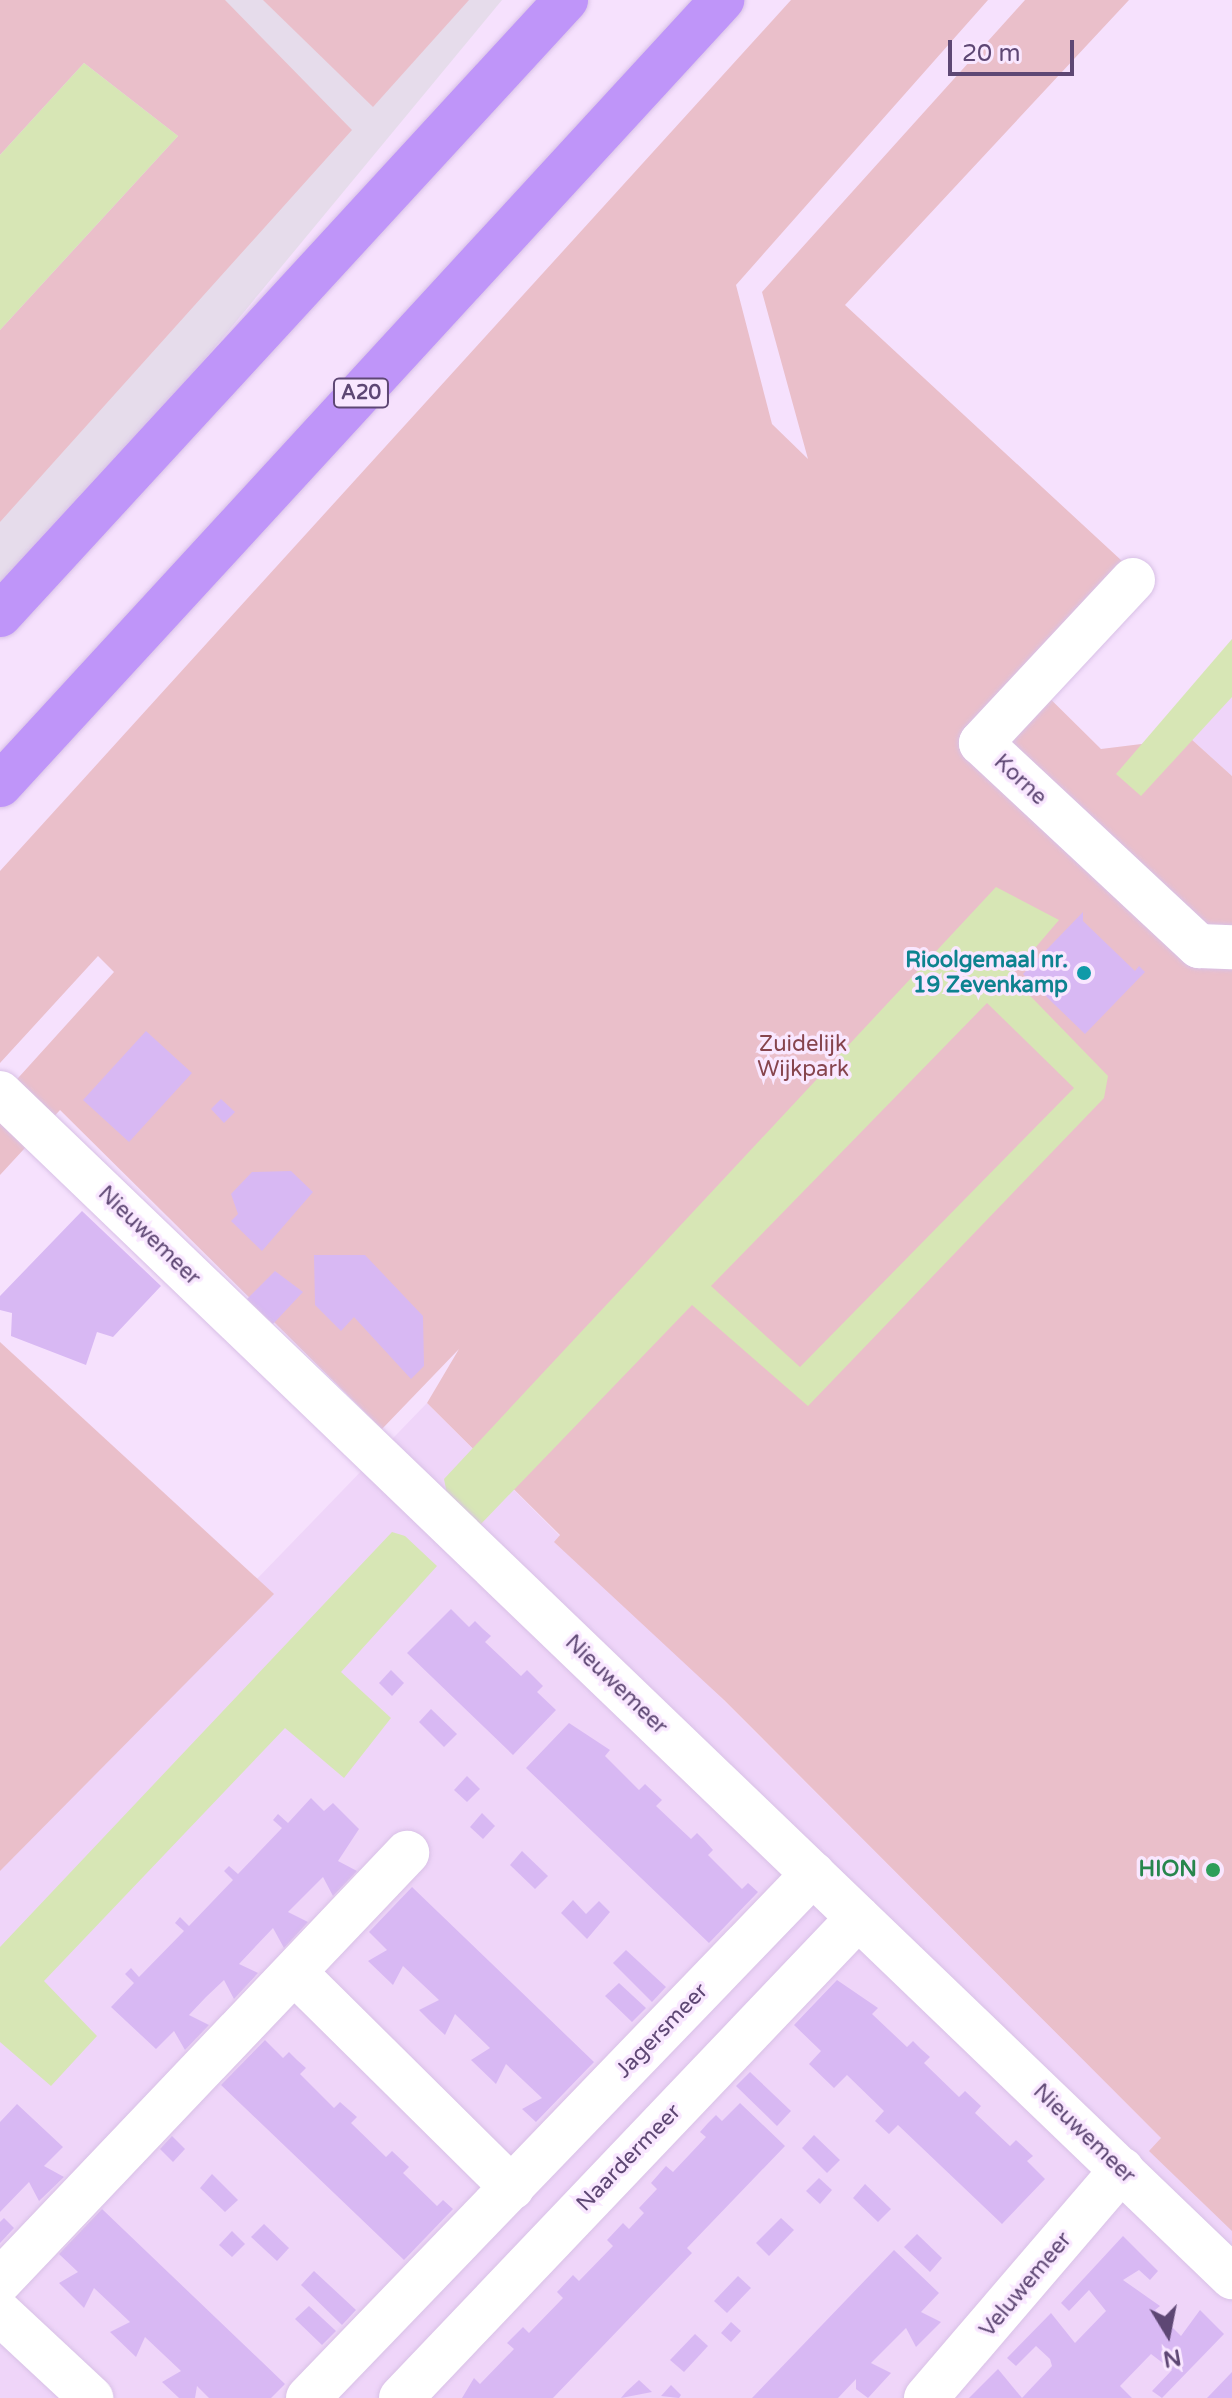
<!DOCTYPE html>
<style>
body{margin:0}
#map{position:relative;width:1232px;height:2398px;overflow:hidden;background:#f6e1fd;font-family:"Varela Round",sans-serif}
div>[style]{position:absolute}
.residential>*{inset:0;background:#efd5f9}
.industrial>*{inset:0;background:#e6dceb}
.green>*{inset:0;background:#eabfca}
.water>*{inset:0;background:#d7e6b5}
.building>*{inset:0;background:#d8b8f3}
.roads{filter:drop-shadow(0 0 2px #d8c1e6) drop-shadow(0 0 2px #d8c1e6)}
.minor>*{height:44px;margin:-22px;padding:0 22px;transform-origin:22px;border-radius:22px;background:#fff}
.motorway>*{height:44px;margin:-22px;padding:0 22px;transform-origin:22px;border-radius:22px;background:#bf95f9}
.dots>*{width:22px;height:22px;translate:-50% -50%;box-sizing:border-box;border:4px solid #f9e7ff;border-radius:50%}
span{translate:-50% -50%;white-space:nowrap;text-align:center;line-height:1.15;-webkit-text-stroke:7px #f9e7ff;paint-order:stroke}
.shield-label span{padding:2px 6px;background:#f9e7ff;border:2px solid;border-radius:6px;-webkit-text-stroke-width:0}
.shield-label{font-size:20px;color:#5e4774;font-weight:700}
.street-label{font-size:22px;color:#5e4774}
.culture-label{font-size:22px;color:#0d838f;font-weight:700}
.right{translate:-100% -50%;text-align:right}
.park-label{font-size:22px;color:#86444d}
.leisure-label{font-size:22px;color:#27864d;font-weight:700}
.north{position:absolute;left:1128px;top:2294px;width:80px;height:80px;-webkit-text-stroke:6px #f9e7ff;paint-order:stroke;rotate:170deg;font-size:22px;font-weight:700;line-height:32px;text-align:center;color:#5e4774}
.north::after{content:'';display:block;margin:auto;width:28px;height:36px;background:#5e4774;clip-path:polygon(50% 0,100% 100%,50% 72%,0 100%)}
.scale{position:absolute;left:948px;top:40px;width:126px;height:36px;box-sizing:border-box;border:4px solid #5e4774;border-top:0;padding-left:10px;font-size:24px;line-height:28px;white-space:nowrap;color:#5e4774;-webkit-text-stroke:6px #f9e7ff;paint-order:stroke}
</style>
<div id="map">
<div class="residential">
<i style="clip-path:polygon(1232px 693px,1232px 776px,1190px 738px)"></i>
<i style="clip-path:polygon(427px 1403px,1232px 2209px,1232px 2398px,0 2398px,0 1845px)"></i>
</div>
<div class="industrial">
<i style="clip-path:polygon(0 0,502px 0,0 607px)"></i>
</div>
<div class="green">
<i style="clip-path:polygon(0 0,225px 0,352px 130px,0 522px,0 330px,178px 136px,84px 63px,0 155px)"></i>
<i style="clip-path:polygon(263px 0,469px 0,373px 107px)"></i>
<i style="clip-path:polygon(791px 0,988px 0,736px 285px,772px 424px,808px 459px,762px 292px,1025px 0,1129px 0,845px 305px,1122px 561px,1021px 670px,1101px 749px,1190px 738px,1232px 776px,1232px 2231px,1149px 2151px,1161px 2138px,724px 1700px,554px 1542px,560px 1535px,427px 1403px,459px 1349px,382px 1429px,60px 1110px,0 1175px,0 1098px,114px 972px,98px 956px,0 1063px,0 871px)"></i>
<i style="clip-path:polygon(0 1342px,274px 1594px,0 1871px)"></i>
</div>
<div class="water">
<i style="clip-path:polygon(84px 63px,178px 136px,0 330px,0 155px)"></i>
<i style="clip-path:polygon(1232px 639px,1232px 697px,1141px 796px,1116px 774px)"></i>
<i style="clip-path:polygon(evenodd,996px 887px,1059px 920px,1011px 976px,1108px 1076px,1104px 1098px,808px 1406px,692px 1305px,480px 1525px,447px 1494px,444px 1479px,996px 887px,987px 1003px,1074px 1088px,800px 1367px,711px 1286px,987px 1003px)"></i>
<i style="clip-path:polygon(392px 1532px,405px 1536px,437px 1566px,341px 1672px,391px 1718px,344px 1778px,285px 1728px,44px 1981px,97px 2036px,51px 2086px,0 2042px,0 1947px)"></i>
</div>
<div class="building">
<i style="clip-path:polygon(1083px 912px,1083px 921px,1135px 971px,1139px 966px,1145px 972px,1085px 1034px,1023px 974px)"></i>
<i style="clip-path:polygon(146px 1031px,192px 1073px,129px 1142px,83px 1100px)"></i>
<i style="clip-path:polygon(221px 1099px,235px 1112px,224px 1123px,211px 1109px)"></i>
<i style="clip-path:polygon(291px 1171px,313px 1192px,262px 1251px,231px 1221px,238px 1214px,231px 1194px,252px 1172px)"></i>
<i style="clip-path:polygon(82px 1211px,161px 1286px,113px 1337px,97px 1332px,86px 1365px,11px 1336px,12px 1313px,0 1310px,0 1296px)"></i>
<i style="clip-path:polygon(314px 1255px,365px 1255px,423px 1316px,424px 1366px,411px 1379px,354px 1317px,341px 1331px,315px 1305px)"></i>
<i style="clip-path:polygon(275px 1271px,303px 1292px,273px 1324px,247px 1299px)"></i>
<i style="clip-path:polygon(451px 1609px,469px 1627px,475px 1621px,483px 1629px,491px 1636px,485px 1642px,521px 1676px,527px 1670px,543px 1686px,537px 1692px,556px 1710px,513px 1755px,407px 1653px)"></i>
<i style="clip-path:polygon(391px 1670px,404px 1683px,392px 1696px,379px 1683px)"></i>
<i style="clip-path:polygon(431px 1709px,457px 1734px,444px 1747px,419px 1722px)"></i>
<i style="clip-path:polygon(569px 1723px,610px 1750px,605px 1756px,639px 1790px,645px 1784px,662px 1800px,656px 1806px,691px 1839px,697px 1833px,705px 1841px,713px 1850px,708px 1855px,742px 1889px,748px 1883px,758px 1892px,709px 1943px,526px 1768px)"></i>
<i style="clip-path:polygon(467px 1776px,480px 1789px,467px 1802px,454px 1790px)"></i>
<i style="clip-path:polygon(311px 1798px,324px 1811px,333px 1803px,359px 1829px,338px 1861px,357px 1871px,333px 1896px,323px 1877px,288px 1912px,308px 1922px,284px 1948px,273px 1928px,239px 1964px,258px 1973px,234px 1999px,224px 1980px,206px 1997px,189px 2015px,209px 2025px,185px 2050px,174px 2031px,156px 2049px,111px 2007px,134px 1983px,125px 1974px,131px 1968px,139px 1977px,184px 1931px,175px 1923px,180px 1917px,189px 1926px,233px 1880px,224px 1871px,229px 1866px,238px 1874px,282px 1828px,273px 1820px,278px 1814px,288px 1823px)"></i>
<i style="clip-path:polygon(482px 1813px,495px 1826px,483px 1839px,470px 1827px)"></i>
<i style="clip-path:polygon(522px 1851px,548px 1876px,535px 1889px,510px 1865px)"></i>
<i style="clip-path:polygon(412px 1887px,594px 2062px,536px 2122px,522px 2109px,542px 2098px,506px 2064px,496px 2084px,471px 2060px,490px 2048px,455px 2014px,445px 2035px,432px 2023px,419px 2010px,439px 2000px,403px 1966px,393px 1985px,368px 1961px,387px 1950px,369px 1932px)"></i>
<i style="clip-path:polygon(573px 1900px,586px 1914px,599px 1901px,610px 1912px,587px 1939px,561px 1913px)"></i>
<i style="clip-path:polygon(626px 1950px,666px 1987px,652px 2002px,613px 1963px)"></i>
<i style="clip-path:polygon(837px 1980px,878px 2008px,872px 2014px,907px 2047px,913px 2041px,921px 2049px,930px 2057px,924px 2063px,959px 2097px,965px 2091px,981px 2106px,975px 2113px,1010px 2146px,1016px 2140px,1033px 2156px,1027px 2161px,1045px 2179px,1002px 2224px,898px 2125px,889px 2134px,875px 2121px,884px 2111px,847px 2075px,834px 2088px,809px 2064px,821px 2051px,794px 2025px)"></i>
<i style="clip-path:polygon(619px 1983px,646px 2008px,632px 2022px,605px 1996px)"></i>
<i style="clip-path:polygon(265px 2040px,283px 2058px,289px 2052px,297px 2060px,306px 2068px,300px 2074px,334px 2108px,340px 2102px,357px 2117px,351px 2123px,386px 2157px,392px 2151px,409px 2167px,403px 2173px,437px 2206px,443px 2200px,453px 2209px,404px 2260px,221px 2085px)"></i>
<i style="clip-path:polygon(750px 2072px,791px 2111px,777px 2126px,736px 2086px)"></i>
<i style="clip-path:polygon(740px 2103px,785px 2146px,687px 2248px,692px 2253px,553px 2398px,462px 2398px,474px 2378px,480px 2384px,514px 2349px,507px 2343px,523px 2327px,529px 2333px,563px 2298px,557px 2292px,573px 2275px,579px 2281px,613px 2246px,607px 2240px,623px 2223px,629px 2229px,644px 2213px,639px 2208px,657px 2189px,651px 2183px,666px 2166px,673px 2172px,706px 2137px,700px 2132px,708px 2123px,716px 2115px,722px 2121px)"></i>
<i style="clip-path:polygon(17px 2104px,63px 2147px,44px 2166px,64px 2177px,39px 2201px,29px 2182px,0 2212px,0 2122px)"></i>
<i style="clip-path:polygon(814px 2135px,840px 2160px,827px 2173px,802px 2148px)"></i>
<i style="clip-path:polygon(172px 2136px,185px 2149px,173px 2162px,160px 2149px)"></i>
<i style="clip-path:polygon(212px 2174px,238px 2200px,225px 2212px,200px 2188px)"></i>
<i style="clip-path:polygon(819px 2178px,832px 2190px,820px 2204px,806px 2191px)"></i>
<i style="clip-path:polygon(865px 2184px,891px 2209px,878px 2222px,853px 2198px)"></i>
<i style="clip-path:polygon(102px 2209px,285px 2384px,271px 2398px,209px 2398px,197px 2386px,195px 2398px,179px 2398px,162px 2382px,181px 2371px,145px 2337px,136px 2357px,110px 2332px,130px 2322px,94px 2288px,84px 2308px,59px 2283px,78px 2272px,59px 2254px)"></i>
<i style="clip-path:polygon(4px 2218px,14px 2228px,0 2243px,0 2222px)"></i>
<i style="clip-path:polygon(781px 2218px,794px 2230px,769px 2256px,756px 2243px)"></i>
<i style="clip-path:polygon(264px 2224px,289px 2248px,277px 2261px,251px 2237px)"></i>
<i style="clip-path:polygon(232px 2231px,245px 2244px,232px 2257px,219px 2245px)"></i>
<i style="clip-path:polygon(917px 2234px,942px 2258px,930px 2272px,904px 2247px)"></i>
<i style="clip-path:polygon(1123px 2236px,1158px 2271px,1150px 2280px,1139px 2270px,1123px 2280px,1160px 2306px,1155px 2310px,1181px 2336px,1200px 2310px,1224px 2334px,1162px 2398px,1152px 2391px,1172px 2370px,1151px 2354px,1120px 2386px,1132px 2398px,1022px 2398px,1052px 2366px,1050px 2359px,1036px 2346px,1016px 2366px,1007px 2358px,1051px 2313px,1075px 2343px,1106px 2311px,1089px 2290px,1069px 2311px,1061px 2303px)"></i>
<i style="clip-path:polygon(894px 2250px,939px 2293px,921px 2312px,941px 2322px,916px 2347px,906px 2328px,871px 2363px,891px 2373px,868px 2398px,856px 2389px,856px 2379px,838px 2398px,752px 2398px)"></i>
<i style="clip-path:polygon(314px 2271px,356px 2310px,342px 2325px,301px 2285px)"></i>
<i style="clip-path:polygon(738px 2276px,751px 2288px,727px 2313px,714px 2301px)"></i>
<i style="clip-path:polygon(309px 2306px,336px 2331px,322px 2345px,295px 2319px)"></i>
<i style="clip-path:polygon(731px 2322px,741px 2331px,731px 2342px,721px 2333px)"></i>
<i style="clip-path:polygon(695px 2334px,708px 2346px,684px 2372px,670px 2360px)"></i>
<i style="clip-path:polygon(998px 2369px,1022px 2398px,969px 2398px)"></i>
<i style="clip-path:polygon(1232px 2372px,1232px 2398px,1207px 2398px)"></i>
<i style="clip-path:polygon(639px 2380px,652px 2392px,621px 2398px,626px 2392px)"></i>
<i style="clip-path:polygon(671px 2385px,681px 2395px,679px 2398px,661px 2396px)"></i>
</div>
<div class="roads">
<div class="minor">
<i style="left:1133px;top:580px;width:223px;rotate:133deg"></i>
<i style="left:981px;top:743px;width:298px;rotate:43deg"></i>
<i style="left:1199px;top:946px;width:33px;rotate:2deg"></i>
<i style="left:0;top:1093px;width:1709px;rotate:43.86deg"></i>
<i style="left:296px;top:1974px;width:304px;rotate:44.7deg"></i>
<i style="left:0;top:2281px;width:591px;rotate:-46.44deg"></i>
<i style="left:0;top:2313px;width:125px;rotate:43deg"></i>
<i style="left:308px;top:2398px;width:728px;rotate:-46.06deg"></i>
<i style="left:401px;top:2398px;width:663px;rotate:-46.41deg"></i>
<i style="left:926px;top:2398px;width:301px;rotate:-49.4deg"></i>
</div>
<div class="motorway">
<i style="left:0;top:615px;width:836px;rotate:-47.38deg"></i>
<i style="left:0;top:785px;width:1067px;rotate:-47.39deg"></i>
</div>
</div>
<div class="dots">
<i style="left:1084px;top:973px;background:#0f9aa8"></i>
<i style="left:1213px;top:1870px;background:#2e9e5b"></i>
</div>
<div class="shield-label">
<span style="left:361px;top:393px">A20</span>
</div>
<div class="street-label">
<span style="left:1020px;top:780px;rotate:43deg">Korne</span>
<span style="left:149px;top:1236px;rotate:44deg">Nieuwemeer</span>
<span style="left:616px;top:1685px;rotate:44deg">Nieuwemeer</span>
<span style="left:662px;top:2031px;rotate:-46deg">Jagersmeer</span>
<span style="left:1084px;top:2134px;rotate:44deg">Nieuwemeer</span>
<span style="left:629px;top:2158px;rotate:-46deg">Naardermeer</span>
<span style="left:1026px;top:2285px;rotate:-50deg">Veluwemeer</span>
</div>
<div class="culture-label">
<span class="right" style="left:1068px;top:973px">Rioolgemaal nr.<br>19 Zevenkamp</span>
</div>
<div class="park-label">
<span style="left:803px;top:1057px">Zuidelijk<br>Wijkpark</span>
</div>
<div class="leisure-label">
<span class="right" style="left:1197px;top:1870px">HION</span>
</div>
<div class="north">N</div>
<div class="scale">20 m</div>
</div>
